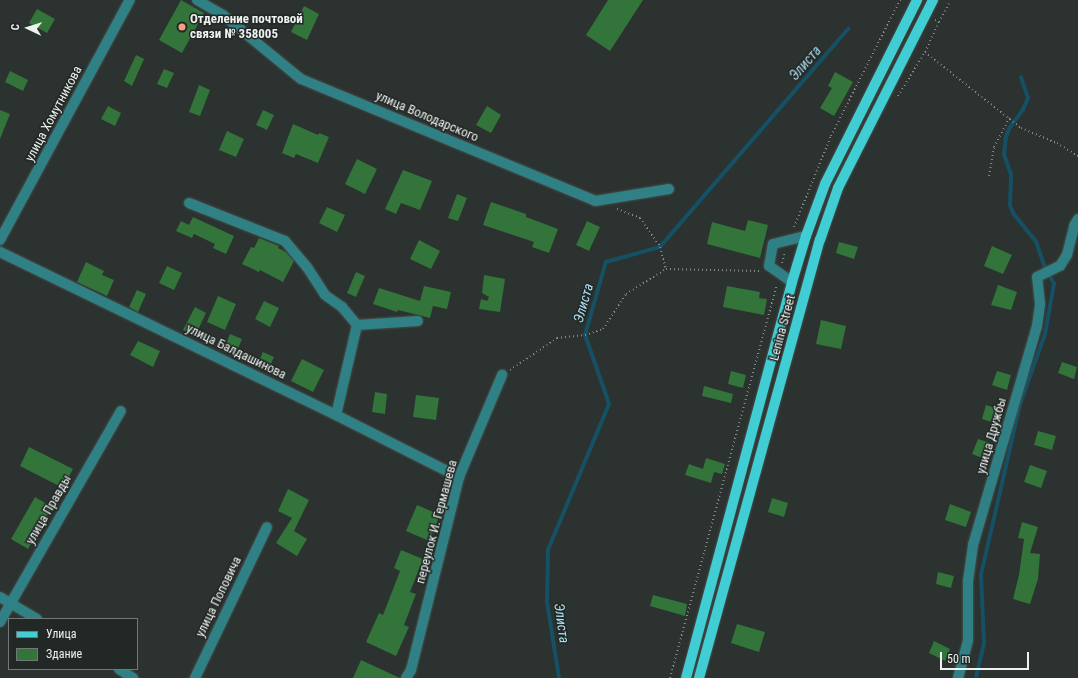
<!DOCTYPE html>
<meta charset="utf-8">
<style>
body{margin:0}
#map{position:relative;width:1078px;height:678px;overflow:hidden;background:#2b322f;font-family:"Roboto Condensed",sans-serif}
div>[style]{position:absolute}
.stream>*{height:3.5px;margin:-1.75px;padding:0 1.75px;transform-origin:1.75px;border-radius:1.75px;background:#165064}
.building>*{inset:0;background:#32743a}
.path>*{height:2px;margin-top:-1px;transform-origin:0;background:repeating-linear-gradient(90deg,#868b89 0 1px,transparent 0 4px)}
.roads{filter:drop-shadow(0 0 1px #464d4a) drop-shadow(0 0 1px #464d4a)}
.minor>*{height:10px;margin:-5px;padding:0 5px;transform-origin:5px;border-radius:5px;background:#308185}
.major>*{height:10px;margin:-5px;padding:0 5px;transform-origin:5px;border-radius:5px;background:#40cdd4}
.dots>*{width:11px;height:11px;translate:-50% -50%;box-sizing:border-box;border:2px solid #212826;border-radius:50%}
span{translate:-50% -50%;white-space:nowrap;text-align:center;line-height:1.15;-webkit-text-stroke:3px #212826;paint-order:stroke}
.poi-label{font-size:13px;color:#edf1ef;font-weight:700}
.left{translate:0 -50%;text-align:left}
.street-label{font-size:13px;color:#edf1ef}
.water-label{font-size:14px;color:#afdef3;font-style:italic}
.legend{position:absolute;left:8px;top:618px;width:130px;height:52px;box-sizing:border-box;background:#212826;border:1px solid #737876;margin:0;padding:5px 7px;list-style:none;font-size:12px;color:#edf1ef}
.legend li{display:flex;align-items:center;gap:8px;height:20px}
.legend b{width:20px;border:1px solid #737876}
.north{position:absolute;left:8px;top:8px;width:40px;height:40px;-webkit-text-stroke:3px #212826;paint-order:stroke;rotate:274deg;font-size:11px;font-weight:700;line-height:16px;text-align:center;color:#edf1ef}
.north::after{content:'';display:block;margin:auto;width:14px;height:18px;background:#edf1ef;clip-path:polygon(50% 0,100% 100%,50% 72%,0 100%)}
.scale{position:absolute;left:940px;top:652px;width:89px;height:18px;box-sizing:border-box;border:2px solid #edf1ef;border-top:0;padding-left:5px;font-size:12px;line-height:14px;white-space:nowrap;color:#edf1ef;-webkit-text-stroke:3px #212826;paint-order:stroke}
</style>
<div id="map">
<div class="stream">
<i style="left:559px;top:678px;width:77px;rotate:-99deg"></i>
<i style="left:547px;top:602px;width:52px;rotate:-88.9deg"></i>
<i style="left:548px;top:550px;width:158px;rotate:-67.3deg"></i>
<i style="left:609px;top:404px;width:73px;rotate:-109.2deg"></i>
<i style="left:585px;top:335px;width:76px;rotate:-74deg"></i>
<i style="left:606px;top:262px;width:56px;rotate:-15.5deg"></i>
<i style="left:660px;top:247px;width:288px;rotate:-49.2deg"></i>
<i style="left:976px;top:678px;width:36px;rotate:-77deg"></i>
<i style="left:984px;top:643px;width:68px;rotate:-92.5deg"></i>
<i style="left:981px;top:575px;width:174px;rotate:-77.1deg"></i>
<i style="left:1020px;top:405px;width:75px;rotate:-70.6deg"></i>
<i style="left:1045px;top:334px;width:51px;rotate:-79.8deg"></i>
<i style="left:1054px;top:284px;width:18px;rotate:-119deg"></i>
<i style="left:1045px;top:268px;width:28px;rotate:-109deg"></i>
<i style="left:1036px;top:242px;width:35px;rotate:-129deg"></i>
<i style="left:1014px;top:215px;width:10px;rotate:-114deg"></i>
<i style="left:1010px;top:206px;width:31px;rotate:-88deg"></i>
<i style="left:1011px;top:175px;width:21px;rotate:-109deg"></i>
<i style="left:1004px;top:155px;width:18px;rotate:-84deg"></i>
<i style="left:1006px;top:137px;width:9px;rotate:-69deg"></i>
<i style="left:1009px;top:129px;width:24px;rotate:-54deg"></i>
<i style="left:1023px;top:110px;width:13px;rotate:-67deg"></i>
<i style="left:1028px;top:98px;width:21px;rotate:-109deg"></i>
</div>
<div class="building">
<i style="clip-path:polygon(181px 0,204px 13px,182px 53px,159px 40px)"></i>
<i style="clip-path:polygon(608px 0,643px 0,610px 51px,586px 35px)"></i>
<i style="clip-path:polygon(304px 6px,319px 14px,307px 40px,291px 32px)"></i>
<i style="clip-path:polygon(37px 9px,55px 19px,47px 33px,29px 23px)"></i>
<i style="clip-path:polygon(136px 55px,144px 59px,132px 86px,124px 81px)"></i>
<i style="clip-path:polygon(164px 69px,174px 73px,167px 88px,157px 84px)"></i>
<i style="clip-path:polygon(10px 71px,28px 80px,23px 91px,5px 82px)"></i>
<i style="clip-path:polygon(835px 72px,853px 82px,834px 116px,820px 108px,832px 88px,828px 86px)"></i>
<i style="clip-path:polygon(199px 85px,210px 90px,200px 116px,189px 112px)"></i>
<i style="clip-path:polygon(108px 106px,121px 113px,115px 126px,101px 119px)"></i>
<i style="clip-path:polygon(487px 106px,501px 115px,491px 133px,476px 125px)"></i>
<i style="clip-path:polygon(0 110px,10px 114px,0 139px)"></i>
<i style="clip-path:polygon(263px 110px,274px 115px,267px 130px,256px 125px)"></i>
<i style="clip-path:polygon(293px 124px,318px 135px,319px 133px,329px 137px,318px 163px,296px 154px,294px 158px,282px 153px)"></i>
<i style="clip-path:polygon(227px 131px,244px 139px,236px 157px,219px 150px)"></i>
<i style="clip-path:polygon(357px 159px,377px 169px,365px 194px,345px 184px)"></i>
<i style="clip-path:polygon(403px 170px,432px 181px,420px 210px,401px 203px,396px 214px,385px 209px)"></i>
<i style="clip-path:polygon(457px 194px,467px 198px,458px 221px,448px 218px)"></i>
<i style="clip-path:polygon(491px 202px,526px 214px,526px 217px,558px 229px,549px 253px,532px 247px,534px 242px,483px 225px)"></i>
<i style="clip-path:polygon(327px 207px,345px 215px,337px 232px,319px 223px)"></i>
<i style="clip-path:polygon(193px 217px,234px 236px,226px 254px,213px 248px,215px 244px,194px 234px,192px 238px,176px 231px,181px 221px,189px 225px)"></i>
<i style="clip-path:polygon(748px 220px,768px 225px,760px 258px,707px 244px,712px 222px,745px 231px)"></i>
<i style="clip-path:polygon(587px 221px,600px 227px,589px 251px,576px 245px)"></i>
<i style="clip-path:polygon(259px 238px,279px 246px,278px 248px,286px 252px,294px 261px,283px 282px,260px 270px,259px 272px,242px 264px,251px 247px,254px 248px)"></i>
<i style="clip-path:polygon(419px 240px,440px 251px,431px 269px,410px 259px)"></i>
<i style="clip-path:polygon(839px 242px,858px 247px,854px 259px,836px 253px)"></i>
<i style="clip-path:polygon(992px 246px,1012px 255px,1003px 274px,984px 266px)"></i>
<i style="clip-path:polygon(86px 262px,104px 271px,102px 275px,114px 280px,107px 296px,77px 282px)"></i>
<i style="clip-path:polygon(167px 266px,182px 273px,174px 290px,159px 283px)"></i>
<i style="clip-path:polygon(356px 272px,365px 276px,356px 297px,347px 293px)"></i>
<i style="clip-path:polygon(484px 275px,505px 279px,500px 312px,479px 309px,481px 299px,487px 301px,489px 297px,482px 293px)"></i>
<i style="clip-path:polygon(998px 285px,1017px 292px,1011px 310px,991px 305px)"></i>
<i style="clip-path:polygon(424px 286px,451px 292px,447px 309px,433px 306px,430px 318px,398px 310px,397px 312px,373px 304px,379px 288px,420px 301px)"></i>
<i style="clip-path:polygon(727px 286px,760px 292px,759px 298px,767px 299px,764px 315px,723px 307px)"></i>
<i style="clip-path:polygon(137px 290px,146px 294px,138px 312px,129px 307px)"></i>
<i style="clip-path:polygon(218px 296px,236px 304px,225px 330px,207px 322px)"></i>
<i style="clip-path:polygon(264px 301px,279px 308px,270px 327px,255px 319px)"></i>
<i style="clip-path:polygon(195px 307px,206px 313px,195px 336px,183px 330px)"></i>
<i style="clip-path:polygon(821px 320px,846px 326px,841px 349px,816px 344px)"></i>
<i style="clip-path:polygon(230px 334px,242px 339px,235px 356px,223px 351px)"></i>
<i style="clip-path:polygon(138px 341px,160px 351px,153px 367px,130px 355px)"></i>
<i style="clip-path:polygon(263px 352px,274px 357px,268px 370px,257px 365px)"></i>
<i style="clip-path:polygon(302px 359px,324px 370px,313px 392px,291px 381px)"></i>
<i style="clip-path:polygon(1062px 362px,1077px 367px,1074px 379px,1058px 373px)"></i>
<i style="clip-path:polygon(731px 371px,746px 375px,743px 388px,728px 384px)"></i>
<i style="clip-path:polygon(997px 371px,1011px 375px,1007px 390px,992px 385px)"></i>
<i style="clip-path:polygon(704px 386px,733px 394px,731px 403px,702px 396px)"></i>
<i style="clip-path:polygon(375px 392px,387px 394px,385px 414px,372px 412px)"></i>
<i style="clip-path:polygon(416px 395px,439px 398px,436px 420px,413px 417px)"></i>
<i style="clip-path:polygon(986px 405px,1002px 410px,998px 424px,982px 419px)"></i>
<i style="clip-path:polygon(1038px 431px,1056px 436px,1052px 450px,1034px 445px)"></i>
<i style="clip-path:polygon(978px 439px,993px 444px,987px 460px,972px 454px)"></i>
<i style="clip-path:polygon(29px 447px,73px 469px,63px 488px,20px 466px)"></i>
<i style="clip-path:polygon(706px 458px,725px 464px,722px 474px,714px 472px,711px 483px,685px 475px,689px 464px,703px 469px)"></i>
<i style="clip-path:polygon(1030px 465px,1047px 471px,1041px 488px,1024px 482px)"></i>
<i style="clip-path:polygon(288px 489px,309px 500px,294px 531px,307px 539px,297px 556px,276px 543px,292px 518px,278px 511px)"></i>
<i style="clip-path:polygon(35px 497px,52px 507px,28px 549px,11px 539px)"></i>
<i style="clip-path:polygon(772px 498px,788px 503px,784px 517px,768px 512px)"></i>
<i style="clip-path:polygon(950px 504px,971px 512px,966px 527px,945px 520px)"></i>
<i style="clip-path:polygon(417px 505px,440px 515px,429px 541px,406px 531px)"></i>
<i style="clip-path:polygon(1022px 522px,1038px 527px,1030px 553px,1040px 554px,1038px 579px,1030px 604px,1013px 599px,1019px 575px,1024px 539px,1018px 538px)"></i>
<i style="clip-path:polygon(401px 550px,423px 559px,410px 592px,416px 594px,404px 625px,409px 627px,396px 656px,366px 642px,379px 613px,383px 615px,400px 571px,394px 568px)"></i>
<i style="clip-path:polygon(938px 572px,954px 576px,951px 588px,936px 584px)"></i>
<i style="clip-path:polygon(653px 595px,687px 604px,685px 616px,650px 606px)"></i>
<i style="clip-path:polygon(737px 624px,765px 632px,759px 652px,731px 643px)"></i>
<i style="clip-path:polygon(934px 641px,950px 649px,945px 661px,929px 653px)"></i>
<i style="clip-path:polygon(361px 660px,400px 678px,353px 678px)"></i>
</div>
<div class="path">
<i style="left:935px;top:20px;width:4px;rotate:27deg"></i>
<i style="left:939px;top:22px;width:21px;rotate:-62deg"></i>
<i style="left:925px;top:52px;width:122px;rotate:38.4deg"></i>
<i style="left:1021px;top:128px;width:39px;rotate:23deg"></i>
<i style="left:1057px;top:143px;width:25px;rotate:32deg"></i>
<i style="left:898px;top:96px;width:52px;rotate:-58.5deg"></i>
<i style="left:925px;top:52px;width:33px;rotate:-65deg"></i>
<i style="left:989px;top:176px;width:29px;rotate:-80deg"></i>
<i style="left:994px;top:147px;width:34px;rotate:-62deg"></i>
<i style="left:617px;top:209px;width:25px;rotate:21deg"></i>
<i style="left:640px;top:218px;width:35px;rotate:55deg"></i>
<i style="left:660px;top:247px;width:23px;rotate:75deg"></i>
<i style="left:794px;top:227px;width:98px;rotate:-67.9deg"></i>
<i style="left:831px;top:136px;width:153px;rotate:-63.1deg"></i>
<i style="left:782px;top:263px;width:11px;rotate:-75deg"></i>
<i style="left:510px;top:370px;width:57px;rotate:-34.2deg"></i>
<i style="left:557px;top:338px;width:28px;rotate:-6deg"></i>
<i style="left:585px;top:335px;width:19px;rotate:-18deg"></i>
<i style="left:603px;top:329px;width:42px;rotate:-56.7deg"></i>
<i style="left:626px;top:294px;width:47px;rotate:-32deg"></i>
<i style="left:666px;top:269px;width:94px;rotate:1.2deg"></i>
<i style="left:670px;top:678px;width:407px;rotate:-74.8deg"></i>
</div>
<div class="roads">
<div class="minor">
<i style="left:197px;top:0;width:30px;rotate:30deg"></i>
<i style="left:223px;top:15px;width:101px;rotate:39.4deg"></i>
<i style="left:301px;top:79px;width:318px;rotate:22.5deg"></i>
<i style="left:595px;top:201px;width:75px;rotate:-9.2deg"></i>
<i style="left:189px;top:203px;width:103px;rotate:21.6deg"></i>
<i style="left:285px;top:241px;width:34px;rotate:50deg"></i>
<i style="left:307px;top:267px;width:33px;rotate:57deg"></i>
<i style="left:325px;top:295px;width:21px;rotate:35deg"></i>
<i style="left:342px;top:307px;width:23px;rotate:50deg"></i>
<i style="left:357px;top:325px;width:92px;rotate:103.1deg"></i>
<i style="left:0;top:240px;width:273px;rotate:-61.6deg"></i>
<i style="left:0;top:252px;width:373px;rotate:25.9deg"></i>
<i style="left:336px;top:415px;width:138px;rotate:26.8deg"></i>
<i style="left:792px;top:282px;width:28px;rotate:-145deg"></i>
<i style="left:769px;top:266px;width:22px;rotate:-80deg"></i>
<i style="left:773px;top:244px;width:34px;rotate:-14deg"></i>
<i style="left:357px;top:325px;width:61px;rotate:-3.8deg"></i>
<i style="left:0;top:597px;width:43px;rotate:30.7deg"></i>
<i style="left:0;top:622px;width:243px;rotate:-60.2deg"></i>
<i style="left:119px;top:669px;width:17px;rotate:33deg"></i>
<i style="left:195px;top:678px;width:167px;rotate:-64.5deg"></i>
<i style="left:406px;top:678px;width:9px;rotate:-58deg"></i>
<i style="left:411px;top:670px;width:199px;rotate:-76deg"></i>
<i style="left:459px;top:477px;width:111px;rotate:-67.1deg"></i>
<i style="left:958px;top:678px;width:39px;rotate:-75deg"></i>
<i style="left:968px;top:640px;width:59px;rotate:-90deg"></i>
<i style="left:968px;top:581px;width:36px;rotate:-82deg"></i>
<i style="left:973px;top:545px;width:228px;rotate:-73.7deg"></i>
<i style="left:1037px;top:326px;width:22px;rotate:-82deg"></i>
<i style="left:1040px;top:304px;width:27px;rotate:-96deg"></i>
<i style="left:1037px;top:277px;width:25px;rotate:-26deg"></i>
<i style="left:1060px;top:266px;width:13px;rotate:-58deg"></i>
<i style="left:1067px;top:255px;width:30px;rotate:-76deg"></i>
<i style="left:1074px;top:226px;width:8px;rotate:-60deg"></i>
</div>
<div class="major">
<i style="left:686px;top:678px;width:410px;rotate:-75deg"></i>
<i style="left:792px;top:282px;width:48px;rotate:-73.1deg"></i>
<i style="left:806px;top:236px;width:55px;rotate:-69.9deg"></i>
<i style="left:825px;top:184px;width:206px;rotate:-63.4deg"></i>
<i style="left:699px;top:678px;width:454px;rotate:-74.6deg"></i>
<i style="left:820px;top:240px;width:55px;rotate:-70.9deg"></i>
<i style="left:838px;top:188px;width:211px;rotate:-63.2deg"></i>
</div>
</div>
<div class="dots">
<i style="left:182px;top:27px;background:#f39f83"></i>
</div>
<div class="poi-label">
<span class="left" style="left:190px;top:27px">Отделение почтовой<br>связи № 358005</span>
</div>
<div class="street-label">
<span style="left:54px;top:114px;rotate:-62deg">улица Хомутникова</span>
<span style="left:427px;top:117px;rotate:23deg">улица Володарского</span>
<span style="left:783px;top:328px;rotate:-75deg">Lenina Street</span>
<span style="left:236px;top:352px;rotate:26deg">улица Балдашинова</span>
<span style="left:992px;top:436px;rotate:-74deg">улица Дружбы</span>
<span style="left:49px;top:510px;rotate:-60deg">улица Правды</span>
<span style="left:437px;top:522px;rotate:-75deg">переулок И. Гермашева</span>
<span style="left:219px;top:597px;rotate:-64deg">улица Поповича</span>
</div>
<div class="water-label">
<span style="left:805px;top:63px;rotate:-49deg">Элиста</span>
<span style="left:583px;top:303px;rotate:-74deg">Элиста</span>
<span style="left:562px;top:623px;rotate:82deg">Элиста</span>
</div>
<ul class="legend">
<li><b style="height:5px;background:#40cdd4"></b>Улица</li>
<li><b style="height:11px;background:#32743a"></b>Здание</li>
</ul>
<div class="north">С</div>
<div class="scale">50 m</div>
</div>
